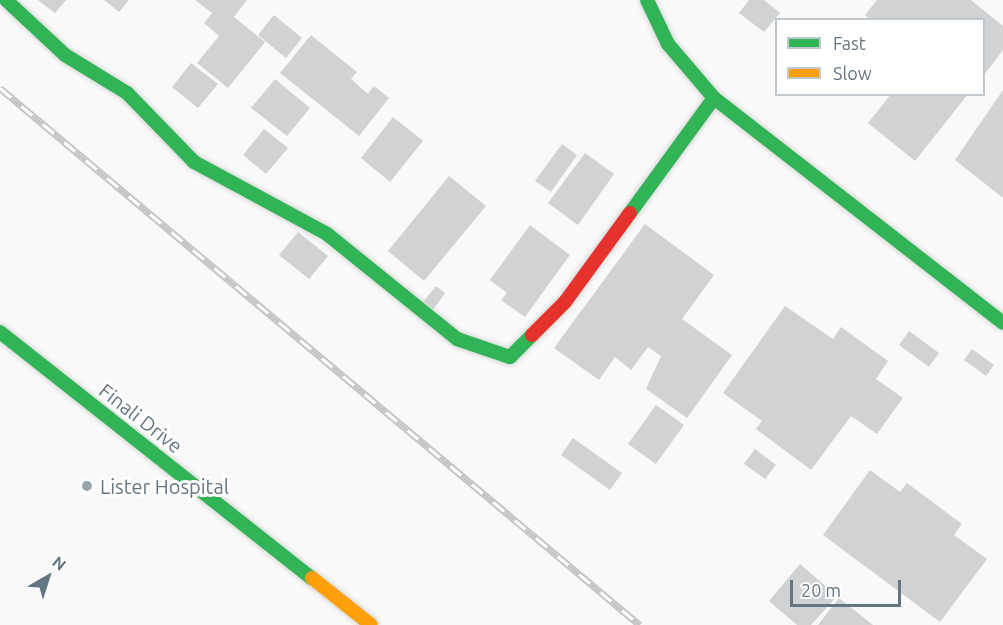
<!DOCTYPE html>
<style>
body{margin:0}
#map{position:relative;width:1003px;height:625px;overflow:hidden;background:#f9f9f9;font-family:Ubuntu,sans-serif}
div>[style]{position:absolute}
.building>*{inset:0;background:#d0d2d3}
.roads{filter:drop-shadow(0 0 2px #d5d6d7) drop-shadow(0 0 2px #d5d6d7)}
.fast>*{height:14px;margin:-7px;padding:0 7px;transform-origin:7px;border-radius:7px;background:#30b455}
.slow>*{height:14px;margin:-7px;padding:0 7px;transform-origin:7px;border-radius:7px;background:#ff9f0a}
.jam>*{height:14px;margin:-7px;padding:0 7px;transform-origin:7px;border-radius:7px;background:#e5322d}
.rail>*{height:7px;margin-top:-3.5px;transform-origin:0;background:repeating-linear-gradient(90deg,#fff 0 14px,#c3c5c6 0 28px);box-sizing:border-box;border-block:2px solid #c3c5c6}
.dots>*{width:16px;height:16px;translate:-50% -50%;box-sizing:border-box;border:3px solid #fff;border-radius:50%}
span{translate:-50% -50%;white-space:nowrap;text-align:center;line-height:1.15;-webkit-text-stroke:6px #fff;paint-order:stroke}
.street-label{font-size:20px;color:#657683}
.poi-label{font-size:20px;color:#657683}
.left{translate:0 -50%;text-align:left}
.legend{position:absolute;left:775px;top:18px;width:210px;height:78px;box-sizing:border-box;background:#fff;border:2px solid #c1c8cd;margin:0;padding:8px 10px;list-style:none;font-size:18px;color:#657683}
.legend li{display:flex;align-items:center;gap:12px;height:30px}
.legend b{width:30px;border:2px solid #c1c8cd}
.north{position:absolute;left:18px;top:547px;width:60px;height:60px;-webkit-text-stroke:4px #fff;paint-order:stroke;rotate:39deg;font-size:16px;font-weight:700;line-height:24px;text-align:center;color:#657683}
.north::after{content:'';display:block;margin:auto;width:21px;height:27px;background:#657683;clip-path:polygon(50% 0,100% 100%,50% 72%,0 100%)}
.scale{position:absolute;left:790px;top:580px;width:111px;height:27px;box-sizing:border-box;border:3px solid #657683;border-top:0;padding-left:8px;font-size:18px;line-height:21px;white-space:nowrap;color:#657683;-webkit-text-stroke:4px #fff;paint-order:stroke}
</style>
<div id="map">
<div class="building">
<i style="clip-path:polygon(38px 0,66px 0,55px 13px)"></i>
<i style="clip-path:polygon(104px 0,129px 0,119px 12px)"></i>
<i style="clip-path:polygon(195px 0,247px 0,234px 17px,265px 42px,228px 88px,197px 63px,219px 36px,204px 23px,212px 13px)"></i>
<i style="clip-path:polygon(749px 0,764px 0,780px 13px,764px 32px,739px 13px)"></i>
<i style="clip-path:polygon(877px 0,971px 0,1003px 26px,1003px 50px,984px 75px,984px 20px,871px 20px,865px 15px)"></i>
<i style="clip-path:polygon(274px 15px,302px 38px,286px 58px,258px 35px)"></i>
<i style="clip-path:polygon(311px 35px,357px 72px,351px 79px,368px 94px,374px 86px,389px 98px,359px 136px,280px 73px)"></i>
<i style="clip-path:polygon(191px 63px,218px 84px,198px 108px,172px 87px)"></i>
<i style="clip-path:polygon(275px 79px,310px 108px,287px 136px,251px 108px)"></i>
<i style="clip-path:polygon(1003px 90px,1003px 198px,955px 160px)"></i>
<i style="clip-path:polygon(891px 94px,968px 94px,915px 161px,868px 123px)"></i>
<i style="clip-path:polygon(393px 117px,423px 141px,390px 182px,361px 158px)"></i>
<i style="clip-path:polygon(264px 129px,288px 148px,266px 174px,243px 155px)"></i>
<i style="clip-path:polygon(562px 144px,577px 155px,551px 192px,535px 181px)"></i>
<i style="clip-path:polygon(585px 153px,614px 174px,578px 225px,548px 203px)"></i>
<i style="clip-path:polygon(449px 176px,486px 206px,424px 281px,388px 251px)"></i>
<i style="clip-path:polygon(645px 224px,714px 275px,682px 319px,732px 355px,687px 418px,646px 389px,661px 356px,648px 347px,631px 370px,615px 357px,599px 380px,554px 348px)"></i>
<i style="clip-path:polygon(530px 225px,570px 255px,525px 317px,501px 300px,507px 293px,490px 280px)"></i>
<i style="clip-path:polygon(298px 232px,328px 256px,309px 279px,279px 255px)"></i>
<i style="clip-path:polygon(436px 286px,445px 293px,433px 310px,423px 302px)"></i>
<i style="clip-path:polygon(785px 306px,833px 339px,841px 327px,888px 361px,876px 379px,903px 398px,877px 434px,851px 416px,811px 470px,756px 429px,762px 421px,723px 393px)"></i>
<i style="clip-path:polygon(909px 331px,939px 353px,929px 367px,899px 345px)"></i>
<i style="clip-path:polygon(972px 349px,994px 365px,986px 376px,964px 360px)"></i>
<i style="clip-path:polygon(656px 405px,684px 425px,656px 464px,628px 444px)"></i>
<i style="clip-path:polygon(573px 438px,622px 473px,610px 490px,561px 455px)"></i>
<i style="clip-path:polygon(755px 449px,776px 465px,765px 479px,744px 464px)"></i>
<i style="clip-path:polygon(870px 470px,900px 492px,907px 483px,962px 524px,954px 535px,987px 559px,940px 622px,823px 535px)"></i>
<i style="clip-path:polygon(800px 564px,837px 596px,811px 625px,797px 625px,769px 601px)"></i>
<i style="clip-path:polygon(839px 598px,873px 625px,818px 625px)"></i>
</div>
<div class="roads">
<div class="fast">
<i style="left:6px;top:0;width:81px;rotate:43deg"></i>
<i style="left:65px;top:55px;width:73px;rotate:31.5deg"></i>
<i style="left:127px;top:93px;width:96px;rotate:45.8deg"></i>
<i style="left:194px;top:162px;width:151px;rotate:28.4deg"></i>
<i style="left:327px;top:234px;width:167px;rotate:38.9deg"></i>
<i style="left:457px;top:339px;width:56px;rotate:18.8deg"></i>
<i style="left:510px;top:357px;width:31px;rotate:-45deg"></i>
<i style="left:647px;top:0;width:49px;rotate:64.5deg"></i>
<i style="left:668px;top:44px;width:71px;rotate:49.6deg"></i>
<i style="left:714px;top:98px;width:366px;rotate:37.9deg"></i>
<i style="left:630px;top:213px;width:142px;rotate:-53.9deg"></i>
<i style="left:0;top:332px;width:397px;rotate:38.3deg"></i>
</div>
<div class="slow">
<i style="left:312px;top:578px;width:75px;rotate:38.5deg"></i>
</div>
<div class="jam">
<i style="left:532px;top:335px;width:47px;rotate:-45deg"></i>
<i style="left:565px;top:302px;width:110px;rotate:-53.9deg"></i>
</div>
</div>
<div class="rail">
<i style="left:0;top:88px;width:835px;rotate:40deg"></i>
</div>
<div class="dots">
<i style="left:87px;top:486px;background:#99a4ac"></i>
</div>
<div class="street-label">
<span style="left:141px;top:418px;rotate:38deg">Finali Drive</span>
</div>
<div class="poi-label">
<span class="left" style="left:100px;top:486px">Lister Hospital</span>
</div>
<ul class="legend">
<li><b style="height:8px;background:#30b455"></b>Fast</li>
<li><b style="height:8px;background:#ff9f0a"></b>Slow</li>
</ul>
<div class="north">N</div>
<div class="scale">20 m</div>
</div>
